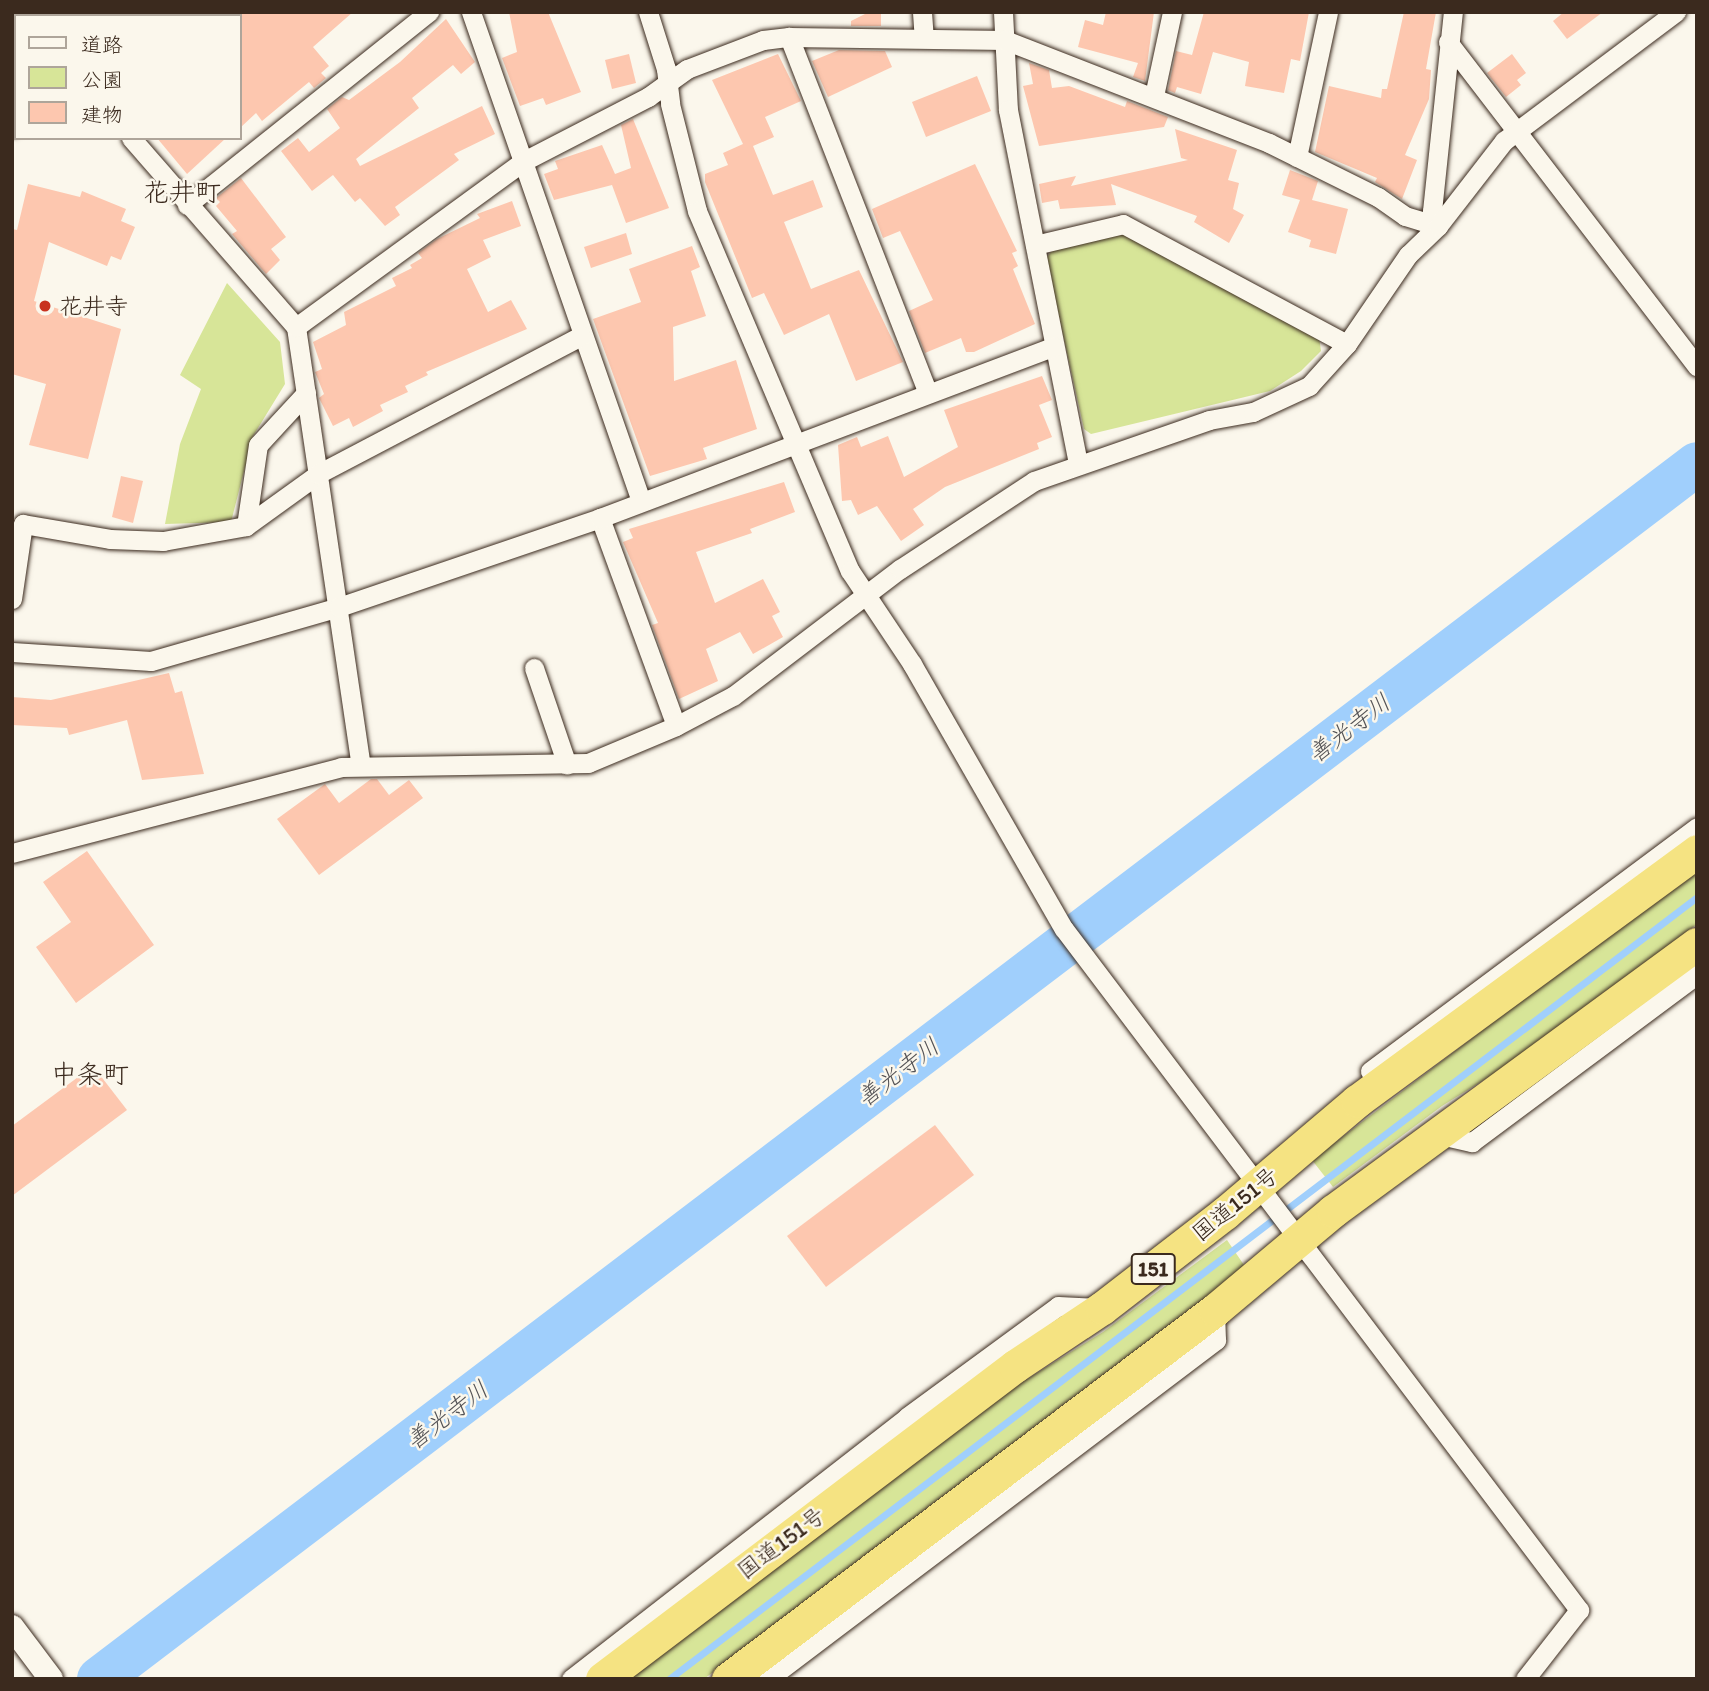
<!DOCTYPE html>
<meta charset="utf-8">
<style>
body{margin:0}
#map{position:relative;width:1709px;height:1691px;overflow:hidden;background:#fbf7ec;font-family:Itim,"Klee One",sans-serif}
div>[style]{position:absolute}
.green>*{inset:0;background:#d7e598}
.stream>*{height:7px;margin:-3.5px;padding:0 3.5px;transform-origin:3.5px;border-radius:3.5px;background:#a0cffc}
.river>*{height:44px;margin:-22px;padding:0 22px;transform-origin:22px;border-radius:22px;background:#a0cffc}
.building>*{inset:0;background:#fdc7af}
.roads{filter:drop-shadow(0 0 2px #3b2a1e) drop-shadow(0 0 2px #3b2a1e)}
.minor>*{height:19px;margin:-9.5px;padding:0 9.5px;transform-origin:9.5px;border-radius:9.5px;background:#fbf7ec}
.tertiary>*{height:24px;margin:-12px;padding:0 12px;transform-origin:12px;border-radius:12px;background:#fbf7ec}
.trunk>*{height:33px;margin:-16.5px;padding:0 16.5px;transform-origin:16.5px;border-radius:16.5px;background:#f5e382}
.dots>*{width:19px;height:19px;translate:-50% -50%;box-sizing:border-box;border:4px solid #fbf7ec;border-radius:50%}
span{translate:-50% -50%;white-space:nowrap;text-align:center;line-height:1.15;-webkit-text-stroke:5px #fbf7ec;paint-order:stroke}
.shield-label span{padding:2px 5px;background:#fbf7ec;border:2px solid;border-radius:5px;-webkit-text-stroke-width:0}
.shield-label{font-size:21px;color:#3b2a1e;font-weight:700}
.poi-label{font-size:23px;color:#3b2a1e}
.left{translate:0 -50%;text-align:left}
.street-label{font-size:23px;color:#3b2a1e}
.water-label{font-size:24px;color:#545356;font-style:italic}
.quarter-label{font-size:26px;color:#3b2a1e}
.frame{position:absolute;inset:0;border:14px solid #3b2a1e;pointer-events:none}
.legend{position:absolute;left:14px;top:14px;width:228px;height:126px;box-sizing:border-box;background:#fbf7ec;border:2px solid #aea59a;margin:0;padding:9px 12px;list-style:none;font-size:21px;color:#3b2a1e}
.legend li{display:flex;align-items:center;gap:14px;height:35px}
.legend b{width:35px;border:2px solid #aea59a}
</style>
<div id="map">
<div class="green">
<i style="clip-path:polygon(12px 18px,16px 22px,12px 112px)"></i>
<i style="clip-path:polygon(1114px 235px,1127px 235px,1319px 337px,1321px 351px,1301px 371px,1270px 391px,1091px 434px,1084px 429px,1046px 259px,1052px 250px)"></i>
<i style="clip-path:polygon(227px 283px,280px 342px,285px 384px,253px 436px,231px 522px,165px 524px,180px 444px,201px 389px,180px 375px)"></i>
<i style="clip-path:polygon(1697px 867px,1697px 924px,1545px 1042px,1442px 1106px,1333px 1187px,1312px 1160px)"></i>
<i style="clip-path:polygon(1227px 1240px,1246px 1268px,704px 1679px,627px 1679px,982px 1407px,1103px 1332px)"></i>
</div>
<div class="stream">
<i style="left:669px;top:1679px;width:1292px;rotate:-37.26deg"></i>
</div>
<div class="river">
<i style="left:99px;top:1679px;width:2007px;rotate:-37.25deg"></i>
</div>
<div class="building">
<i style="clip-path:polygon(240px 12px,353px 12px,313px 47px,329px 66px,321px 73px,326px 78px,314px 88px,309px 82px,262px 121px,256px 113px,240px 128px)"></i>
<i style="clip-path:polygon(509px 12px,548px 12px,581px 92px,546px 105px,543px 98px,520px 106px,502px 58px,517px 52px)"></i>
<i style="clip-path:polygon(1106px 12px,1154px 12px,1145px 81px,1133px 77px,1138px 63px,1078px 47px,1085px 20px,1103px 25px)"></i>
<i style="clip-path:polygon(1204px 12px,1309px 12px,1300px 61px,1291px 59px,1284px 93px,1245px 86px,1249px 62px,1213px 52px,1201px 94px,1177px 87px,1175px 93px,1168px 90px,1176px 51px,1192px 55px)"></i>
<i style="clip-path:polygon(1404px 12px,1436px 12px,1426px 69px,1431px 70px,1429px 99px,1405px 155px,1417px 160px,1402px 199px,1375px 182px,1377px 178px,1315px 152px,1329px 86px,1381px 98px,1382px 89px,1387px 89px)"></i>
<i style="clip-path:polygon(1564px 12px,1603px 12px,1567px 39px,1553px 21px)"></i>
<i style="clip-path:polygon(865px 14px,881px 14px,881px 26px,851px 26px,851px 21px)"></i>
<i style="clip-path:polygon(446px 19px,475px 62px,461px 74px,453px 65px,412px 98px,419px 108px,356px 159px,360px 166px,482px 106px,495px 134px,454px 154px,459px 160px,395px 207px,400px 215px,385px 226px,360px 198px,355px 202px,333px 175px,312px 191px,281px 151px,298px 138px,309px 152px,340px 128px,327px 109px,342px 97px,349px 100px,400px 62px)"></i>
<i style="clip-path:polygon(839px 50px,885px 51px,892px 67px,828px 97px,812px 61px)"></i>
<i style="clip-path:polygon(629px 54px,636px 83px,612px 89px,605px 60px)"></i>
<i style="clip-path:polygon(778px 54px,801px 101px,765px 117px,774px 137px,753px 146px,773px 195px,813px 180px,823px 207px,784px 222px,811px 289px,859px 270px,903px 362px,856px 381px,829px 314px,784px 335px,764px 293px,752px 298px,705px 182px,705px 174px,728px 165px,723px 153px,743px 144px,712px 80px)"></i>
<i style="clip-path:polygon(1512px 54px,1526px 73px,1517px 80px,1521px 85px,1506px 97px,1487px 73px)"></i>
<i style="clip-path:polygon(1029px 63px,1049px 70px,1052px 88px,1069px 86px,1125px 107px,1127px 101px,1168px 117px,1164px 127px,1039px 146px,1023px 86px,1033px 84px)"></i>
<i style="clip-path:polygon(977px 76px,991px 111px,926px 137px,912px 102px)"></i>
<i style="clip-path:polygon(633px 119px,669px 208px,626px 223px,612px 185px,554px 200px,544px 174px,558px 169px,555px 161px,602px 145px,615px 174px,631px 168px,621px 125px)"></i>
<i style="clip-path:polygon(1175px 129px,1237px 150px,1228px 180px,1239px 183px,1233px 209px,1244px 215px,1229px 243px,1194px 222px,1197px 216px,1111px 184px,1116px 205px,1060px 209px,1058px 200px,1042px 203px,1039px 184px,1076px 176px,1071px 186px,1188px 160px,1181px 158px)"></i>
<i style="clip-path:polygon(157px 138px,226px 138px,187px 174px)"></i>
<i style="clip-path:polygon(975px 164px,1017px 251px,1012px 253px,1018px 266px,1013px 269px,1035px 324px,974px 352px,966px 352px,961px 338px,925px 353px,909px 311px,933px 300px,900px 231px,883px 238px,872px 209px)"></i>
<i style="clip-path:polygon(1290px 170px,1318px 181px,1312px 200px,1348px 209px,1336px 254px,1309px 247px,1311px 240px,1288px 232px,1300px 200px,1282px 195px)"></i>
<i style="clip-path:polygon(241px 178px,286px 237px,271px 249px,280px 260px,266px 274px,232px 234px,237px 231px,216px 206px,220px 202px,216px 198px)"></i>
<i style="clip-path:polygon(28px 184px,80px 197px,82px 191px,126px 209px,121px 221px,135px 227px,121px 260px,111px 256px,107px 266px,49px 242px,34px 301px,121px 329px,88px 459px,29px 445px,46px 384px,12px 374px,12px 229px,17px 230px)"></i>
<i style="clip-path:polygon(512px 201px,521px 226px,483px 240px,491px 257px,467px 269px,488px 312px,511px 300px,527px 329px,426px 372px,428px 375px,405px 386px,408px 392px,380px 405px,383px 411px,353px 427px,349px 418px,333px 426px,319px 398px,324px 394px,315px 372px,322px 369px,313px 342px,346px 325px,344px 312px,396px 286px,392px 278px,412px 268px,410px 265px,422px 258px,418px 253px,437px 239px,480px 218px,477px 214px)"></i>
<i style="clip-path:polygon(626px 233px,632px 254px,591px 268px,584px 247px)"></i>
<i style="clip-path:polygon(692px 246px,700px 267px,691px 271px,706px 316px,673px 327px,674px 381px,736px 360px,757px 429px,703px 448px,707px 459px,650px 476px,593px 319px,641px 302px,629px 269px)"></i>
<i style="clip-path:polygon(1042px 376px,1052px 400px,1039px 405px,1052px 437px,1037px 443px,1039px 449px,945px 487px,913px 509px,924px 525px,901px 541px,877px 506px,858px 515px,851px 500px,842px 501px,838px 445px,857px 437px,861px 447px,888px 436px,904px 477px,958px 447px,944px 410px)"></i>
<i style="clip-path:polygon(121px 476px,143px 481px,133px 523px,112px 517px)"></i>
<i style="clip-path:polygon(784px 482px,795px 512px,750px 529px,752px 533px,696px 552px,715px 603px,763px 579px,780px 612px,772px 616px,783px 637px,753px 654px,740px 632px,706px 649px,718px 681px,679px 699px,652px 625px,658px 623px,623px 542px,633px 538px,629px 529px)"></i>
<i style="clip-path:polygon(169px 673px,175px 693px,182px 691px,204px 774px,142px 780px,127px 720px,69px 735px,67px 728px,12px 725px,12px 697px,51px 700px)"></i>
<i style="clip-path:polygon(371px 779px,377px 779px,389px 795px,409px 780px,423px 798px,319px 875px,277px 819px,325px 784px,339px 803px)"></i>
<i style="clip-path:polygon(87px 851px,154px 945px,76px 1003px,36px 947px,71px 922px,43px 882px)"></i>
<i style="clip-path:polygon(93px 1066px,127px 1110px,12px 1196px,12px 1126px)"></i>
<i style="clip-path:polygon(935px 1125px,974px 1175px,826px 1287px,787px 1236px)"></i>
</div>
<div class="roads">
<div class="minor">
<i style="left:22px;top:12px;width:5px;rotate:53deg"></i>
<i style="left:471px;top:12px;width:518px;rotate:70.83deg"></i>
<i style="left:648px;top:12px;width:60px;rotate:72.5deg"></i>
<i style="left:666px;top:69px;width:35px;rotate:83deg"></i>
<i style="left:670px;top:104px;width:110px;rotate:75.8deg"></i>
<i style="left:697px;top:211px;width:391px;rotate:67deg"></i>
<i style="left:850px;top:571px;width:112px;rotate:56.3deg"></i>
<i style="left:912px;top:664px;width:305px;rotate:60.2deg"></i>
<i style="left:1064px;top:929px;width:854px;rotate:52.9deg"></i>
<i style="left:1579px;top:1610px;width:88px;rotate:128deg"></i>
<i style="left:922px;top:12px;width:26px;rotate:86deg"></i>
<i style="left:1003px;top:12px;width:98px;rotate:87.1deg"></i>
<i style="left:1008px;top:110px;width:360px;rotate:78.8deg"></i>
<i style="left:147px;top:16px;width:6px;rotate:-45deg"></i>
<i style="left:789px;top:37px;width:380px;rotate:68.7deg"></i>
<i style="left:1448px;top:42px;width:409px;rotate:52.5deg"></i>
<i style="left:1154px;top:96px;width:86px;rotate:-77.9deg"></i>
<i style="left:12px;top:127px;width:5px;rotate:-37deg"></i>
<i style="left:131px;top:138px;width:251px;rotate:48.9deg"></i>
<i style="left:296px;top:327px;width:443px;rotate:81.6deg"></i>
<i style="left:1297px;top:157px;width:148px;rotate:-77.9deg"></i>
<i style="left:187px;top:205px;width:310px;rotate:-38.6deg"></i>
<i style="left:1438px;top:226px;width:16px;rotate:-112deg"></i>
<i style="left:1432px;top:211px;width:200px;rotate:-84deg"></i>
<i style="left:1035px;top:245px;width:90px;rotate:-13.4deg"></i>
<i style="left:1123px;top:224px;width:254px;rotate:28.2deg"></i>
<i style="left:296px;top:327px;width:282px;rotate:-36.1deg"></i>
<i style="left:524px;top:161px;width:140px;rotate:-27.3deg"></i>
<i style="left:648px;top:97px;width:48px;rotate:-35.7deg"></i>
<i style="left:687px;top:69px;width:81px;rotate:-20.9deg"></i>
<i style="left:763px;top:40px;width:26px;rotate:-7deg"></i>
<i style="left:789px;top:37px;width:216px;rotate:0.8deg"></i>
<i style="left:1005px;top:40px;width:283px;rotate:21.3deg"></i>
<i style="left:1269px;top:143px;width:122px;rotate:26.4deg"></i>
<i style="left:1378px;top:197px;width:33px;rotate:35deg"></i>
<i style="left:1405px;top:216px;width:34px;rotate:17deg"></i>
<i style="left:600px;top:518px;width:221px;rotate:69.9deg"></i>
<i style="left:246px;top:526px;width:82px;rotate:-81.6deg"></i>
<i style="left:258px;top:445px;width:71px;rotate:-47.3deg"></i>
<i style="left:12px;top:599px;width:76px;rotate:-81.7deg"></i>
<i style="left:23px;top:524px;width:88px;rotate:9.8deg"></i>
<i style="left:110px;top:539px;width:53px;rotate:2.2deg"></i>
<i style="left:163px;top:541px;width:84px;rotate:-10.2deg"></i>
<i style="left:246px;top:526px;width:89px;rotate:-35.8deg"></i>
<i style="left:318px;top:474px;width:297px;rotate:-27.7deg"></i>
<i style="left:12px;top:652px;width:139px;rotate:3.7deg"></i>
<i style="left:151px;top:661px;width:196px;rotate:-16deg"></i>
<i style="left:339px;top:607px;width:276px;rotate:-18.8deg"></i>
<i style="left:600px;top:518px;width:485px;rotate:-20.7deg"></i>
<i style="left:534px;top:668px;width:102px;rotate:71.2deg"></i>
<i style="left:12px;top:853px;width:340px;rotate:-14.6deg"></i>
<i style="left:341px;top:767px;width:247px;rotate:-0.9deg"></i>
<i style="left:588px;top:763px;width:95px;rotate:-22.8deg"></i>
<i style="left:676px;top:726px;width:64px;rotate:-27.8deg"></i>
<i style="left:733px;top:696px;width:210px;rotate:-37.3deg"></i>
<i style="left:900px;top:569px;width:160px;rotate:-33.3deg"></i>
<i style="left:1034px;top:481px;width:185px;rotate:-19.2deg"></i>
<i style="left:1209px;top:420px;width:45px;rotate:-10.3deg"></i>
<i style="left:1253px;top:412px;width:62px;rotate:-24.9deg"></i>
<i style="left:1309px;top:386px;width:57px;rotate:-47.9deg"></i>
<i style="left:1347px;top:344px;width:108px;rotate:-55.6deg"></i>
<i style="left:1408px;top:255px;width:42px;rotate:-44deg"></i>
<i style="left:1438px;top:226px;width:108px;rotate:-52.2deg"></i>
<i style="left:1504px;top:141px;width:215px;rotate:-36.9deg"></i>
<i style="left:1370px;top:1071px;width:408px;rotate:-36.7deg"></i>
<i style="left:1436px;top:1134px;width:37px;rotate:13deg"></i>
<i style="left:1472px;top:1142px;width:281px;rotate:-36.7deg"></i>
<i style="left:571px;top:1679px;width:426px;rotate:-37.9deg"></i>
<i style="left:907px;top:1417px;width:187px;rotate:-36.3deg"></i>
<i style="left:1058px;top:1306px;width:41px;rotate:2.8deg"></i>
<i style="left:768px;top:1679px;width:562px;rotate:-37.11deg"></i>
<i style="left:1216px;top:1340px;width:30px;rotate:-92deg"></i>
</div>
<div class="tertiary">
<i style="left:12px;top:1627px;width:65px;rotate:53.1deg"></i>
</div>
<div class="trunk">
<i style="left:602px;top:1679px;width:518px;rotate:-37.16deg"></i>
<i style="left:1015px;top:1366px;width:105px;rotate:-33.7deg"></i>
<i style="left:1102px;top:1308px;width:155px;rotate:-37.7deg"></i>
<i style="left:1225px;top:1213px;width:173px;rotate:-40.3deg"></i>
<i style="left:1357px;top:1101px;width:422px;rotate:-36.3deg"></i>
<i style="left:728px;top:1679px;width:611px;rotate:-37.15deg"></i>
<i style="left:1215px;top:1310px;width:154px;rotate:-40deg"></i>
<i style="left:1333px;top:1211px;width:451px;rotate:-36.3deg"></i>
</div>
</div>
<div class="dots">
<i style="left:45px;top:306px;background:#c8321e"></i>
</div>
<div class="shield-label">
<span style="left:1153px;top:1269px">151</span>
</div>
<div class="poi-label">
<span class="left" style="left:59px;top:306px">花井寺</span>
</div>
<div class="street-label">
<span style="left:1235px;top:1204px;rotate:-39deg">国道151号</span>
<span style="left:781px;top:1543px;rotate:-37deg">国道151号</span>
</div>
<div class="water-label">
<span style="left:1349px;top:728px;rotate:-37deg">善光寺川</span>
<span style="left:898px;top:1072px;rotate:-37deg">善光寺川</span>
<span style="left:447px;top:1415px;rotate:-37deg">善光寺川</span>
</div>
<div class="quarter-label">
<span style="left:182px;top:193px">花井町</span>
<span style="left:90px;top:1075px">中条町</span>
</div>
<div class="frame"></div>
<ul class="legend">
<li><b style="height:9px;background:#fbf7ec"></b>道路</li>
<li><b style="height:19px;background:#d7e598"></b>公園</li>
<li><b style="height:19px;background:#fdc7af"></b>建物</li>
</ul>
</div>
